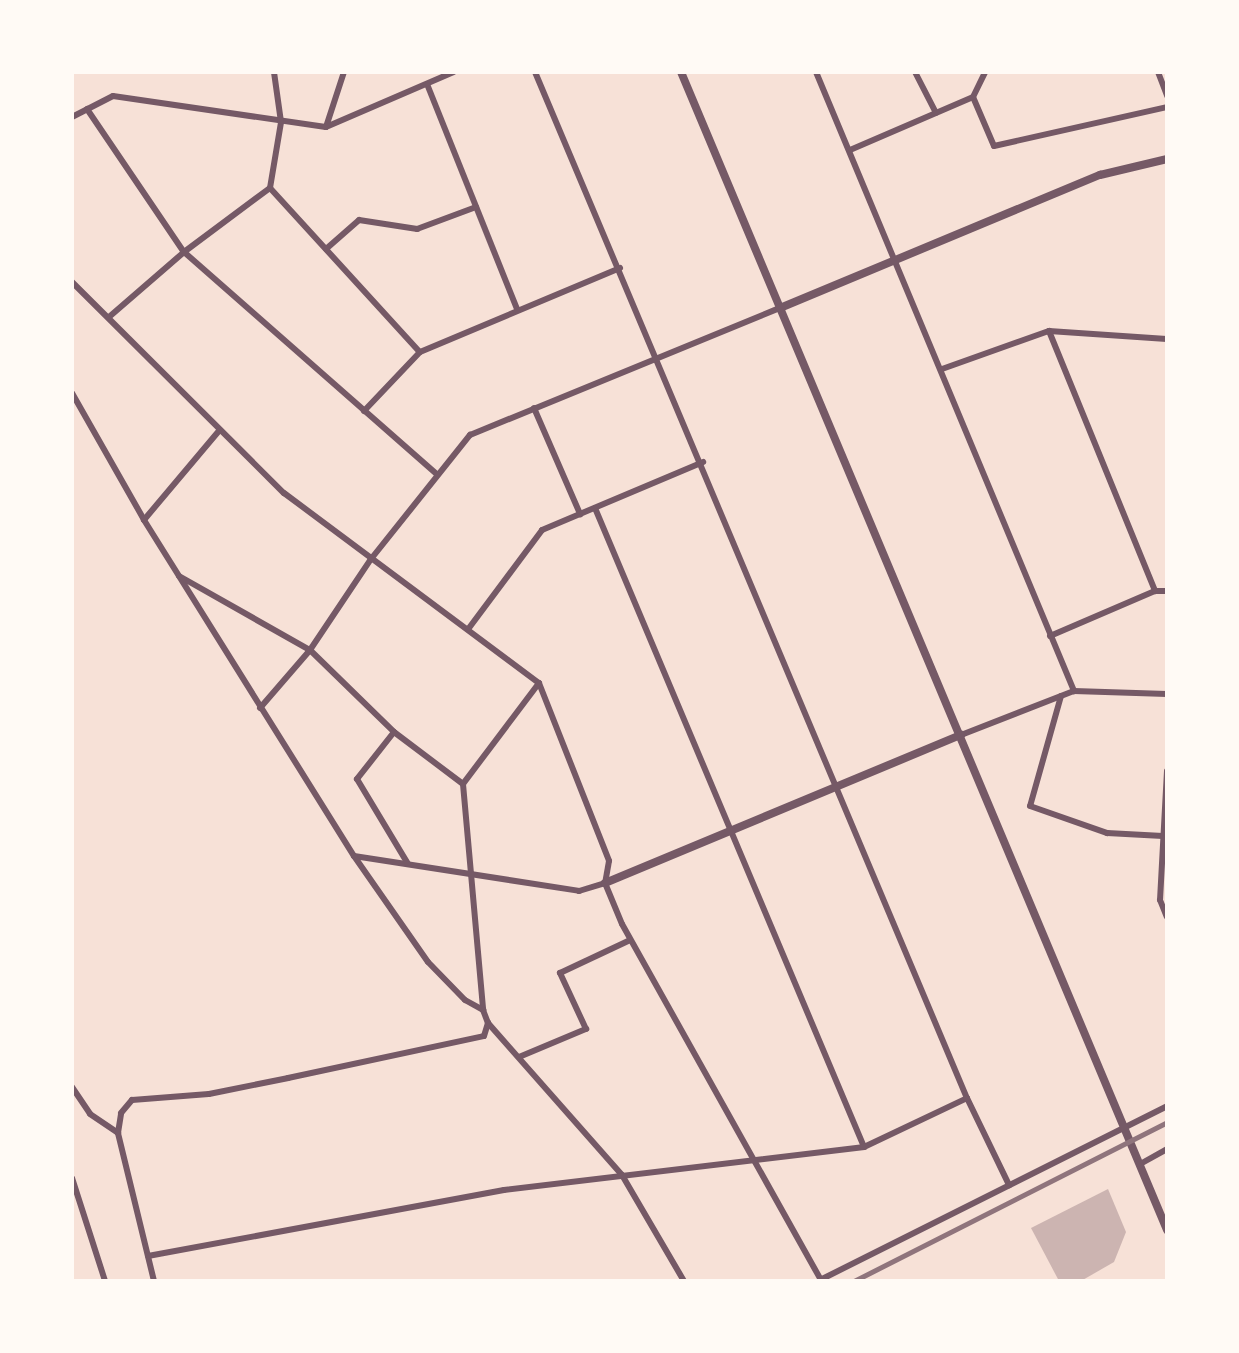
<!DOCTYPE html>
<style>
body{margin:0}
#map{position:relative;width:1239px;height:1353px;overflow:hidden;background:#f7e1d7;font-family:Roboto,sans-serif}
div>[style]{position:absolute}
.building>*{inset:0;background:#ccb4b1}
.minor>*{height:6px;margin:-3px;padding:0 3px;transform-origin:3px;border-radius:3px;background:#755966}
.tertiary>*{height:8px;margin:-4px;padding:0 4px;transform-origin:4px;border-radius:4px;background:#755966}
.rail>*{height:4.5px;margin:-2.25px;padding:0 2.25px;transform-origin:2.25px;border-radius:2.25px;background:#8f747c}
span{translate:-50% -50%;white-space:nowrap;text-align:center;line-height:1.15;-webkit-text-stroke:7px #fffaf5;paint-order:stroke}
.frame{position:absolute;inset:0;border:74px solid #fffaf5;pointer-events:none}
</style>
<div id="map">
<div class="building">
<i style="clip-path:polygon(1108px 1189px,1126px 1232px,1114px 1262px,1081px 1281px,1059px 1281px,1031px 1228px)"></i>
</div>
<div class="minor">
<i style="left:535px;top:72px;width:1113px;rotate:67.17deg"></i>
<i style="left:967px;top:1098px;width:97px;rotate:64.2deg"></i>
<i style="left:816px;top:72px;width:671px;rotate:67.37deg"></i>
<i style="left:915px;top:72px;width:46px;rotate:62.9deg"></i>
<i style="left:1158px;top:72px;width:26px;rotate:69deg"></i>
<i style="left:427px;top:84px;width:242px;rotate:68.2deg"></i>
<i style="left:973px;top:97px;width:53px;rotate:66.8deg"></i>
<i style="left:994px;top:146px;width:177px;rotate:-12.7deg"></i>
<i style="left:87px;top:109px;width:173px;rotate:55.9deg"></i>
<i style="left:184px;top:252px;width:337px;rotate:41.3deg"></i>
<i style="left:72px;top:117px;width:46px;rotate:-27.1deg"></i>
<i style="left:113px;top:96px;width:215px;rotate:8.3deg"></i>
<i style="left:326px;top:127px;width:139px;rotate:-23.3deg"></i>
<i style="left:326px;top:127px;width:58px;rotate:-71.9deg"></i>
<i style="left:850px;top:150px;width:134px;rotate:-23.3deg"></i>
<i style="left:973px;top:97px;width:28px;rotate:-64deg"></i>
<i style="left:270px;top:188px;width:222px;rotate:47.6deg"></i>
<i style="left:326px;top:249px;width:44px;rotate:-41.3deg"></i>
<i style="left:359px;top:220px;width:59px;rotate:8.8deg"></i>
<i style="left:417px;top:229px;width:63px;rotate:-20.4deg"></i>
<i style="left:72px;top:282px;width:299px;rotate:44.9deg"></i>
<i style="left:284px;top:493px;width:318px;rotate:36.7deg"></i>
<i style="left:539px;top:683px;width:191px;rotate:68.5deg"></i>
<i style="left:609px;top:861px;width:22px;rotate:100deg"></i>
<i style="left:605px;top:883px;width:44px;rotate:67.5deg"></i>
<i style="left:622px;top:924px;width:408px;rotate:60.8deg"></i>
<i style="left:109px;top:317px;width:99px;rotate:-40.9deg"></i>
<i style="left:184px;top:252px;width:107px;rotate:-36.7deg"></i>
<i style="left:270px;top:188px;width:67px;rotate:-80.5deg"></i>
<i style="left:281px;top:122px;width:50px;rotate:-98deg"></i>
<i style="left:1049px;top:331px;width:281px;rotate:67.8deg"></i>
<i style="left:942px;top:369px;width:114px;rotate:-19.6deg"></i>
<i style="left:1049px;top:331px;width:118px;rotate:3.9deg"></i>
<i style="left:72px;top:393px;width:146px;rotate:60.4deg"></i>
<i style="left:534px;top:408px;width:116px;rotate:66.5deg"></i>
<i style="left:364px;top:411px;width:81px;rotate:-46.5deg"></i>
<i style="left:420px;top:352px;width:217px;rotate:-22.8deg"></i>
<i style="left:218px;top:432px;width:115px;rotate:130.1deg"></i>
<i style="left:144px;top:520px;width:396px;rotate:58deg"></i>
<i style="left:354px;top:856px;width:228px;rotate:8.8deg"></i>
<i style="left:579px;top:891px;width:27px;rotate:-17deg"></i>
<i style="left:595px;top:508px;width:693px;rotate:67.17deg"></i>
<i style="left:179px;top:576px;width:150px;rotate:29.5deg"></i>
<i style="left:310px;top:650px;width:117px;rotate:44.3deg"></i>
<i style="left:394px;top:732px;width:86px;rotate:37deg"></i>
<i style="left:469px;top:628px;width:122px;rotate:-53.3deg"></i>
<i style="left:542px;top:530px;width:175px;rotate:-22.9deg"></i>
<i style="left:1050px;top:636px;width:114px;rotate:-23.2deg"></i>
<i style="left:1155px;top:591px;width:12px"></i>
<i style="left:539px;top:683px;width:126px;rotate:127deg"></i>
<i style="left:463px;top:784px;width:227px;rotate:84.9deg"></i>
<i style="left:483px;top:1010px;width:14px;rotate:69deg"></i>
<i style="left:488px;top:1023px;width:203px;rotate:48.6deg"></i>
<i style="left:622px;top:1175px;width:123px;rotate:59.7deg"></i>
<i style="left:1061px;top:696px;width:114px;rotate:105.7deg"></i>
<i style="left:1030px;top:806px;width:82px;rotate:19.3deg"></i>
<i style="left:1107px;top:833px;width:56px;rotate:3.1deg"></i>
<i style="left:260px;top:708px;width:77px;rotate:-49.2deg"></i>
<i style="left:310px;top:650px;width:110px;rotate:-56.2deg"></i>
<i style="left:371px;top:559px;width:159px;rotate:-51.4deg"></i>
<i style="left:470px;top:435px;width:335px;rotate:-22.3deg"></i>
<i style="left:394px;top:732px;width:60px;rotate:128.2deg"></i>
<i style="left:357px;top:779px;width:99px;rotate:59deg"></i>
<i style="left:961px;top:735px;width:121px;rotate:-21.3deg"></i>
<i style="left:1074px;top:691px;width:93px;rotate:1.8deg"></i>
<i style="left:1167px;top:771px;width:129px;rotate:93.1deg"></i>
<i style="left:1160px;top:900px;width:18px;rotate:68deg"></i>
<i style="left:354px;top:856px;width:129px;rotate:55.1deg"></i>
<i style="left:428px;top:962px;width:53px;rotate:45.8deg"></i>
<i style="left:465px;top:1000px;width:21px;rotate:29deg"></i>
<i style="left:519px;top:1057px;width:73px;rotate:-22.7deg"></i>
<i style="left:586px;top:1029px;width:62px;rotate:-114.9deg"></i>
<i style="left:560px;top:973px;width:77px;rotate:-25.2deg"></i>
<i style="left:72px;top:1087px;width:32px;rotate:56deg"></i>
<i style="left:90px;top:1114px;width:34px;rotate:34deg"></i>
<i style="left:1142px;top:1163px;width:29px;rotate:-29deg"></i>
<i style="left:72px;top:1178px;width:108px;rotate:72.2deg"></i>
<i style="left:148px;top:1256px;width:362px;rotate:-10.5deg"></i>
<i style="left:504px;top:1190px;width:363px;rotate:-6.8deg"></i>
<i style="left:864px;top:1147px;width:114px;rotate:-25.4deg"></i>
<i style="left:820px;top:1280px;width:388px;rotate:-26.6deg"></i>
<i style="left:154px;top:1281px;width:152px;rotate:-103.7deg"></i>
<i style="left:118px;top:1133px;width:20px;rotate:-81deg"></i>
<i style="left:121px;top:1113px;width:17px;rotate:-50deg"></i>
<i style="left:132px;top:1100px;width:77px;rotate:-4.5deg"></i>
<i style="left:209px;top:1094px;width:81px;rotate:-11.4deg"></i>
<i style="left:288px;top:1078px;width:200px;rotate:-12.1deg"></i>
<i style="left:484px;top:1036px;width:14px;rotate:-73deg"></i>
</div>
<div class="tertiary">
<i style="left:681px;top:72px;width:1256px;rotate:67.23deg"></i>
<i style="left:780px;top:308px;width:347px;rotate:-22.6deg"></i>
<i style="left:1100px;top:175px;width:69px;rotate:-13.4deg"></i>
<i style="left:605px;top:883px;width:386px;rotate:-22.6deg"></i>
</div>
<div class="rail">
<i style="left:854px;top:1281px;width:351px;rotate:-26.9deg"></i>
</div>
<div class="frame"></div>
</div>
